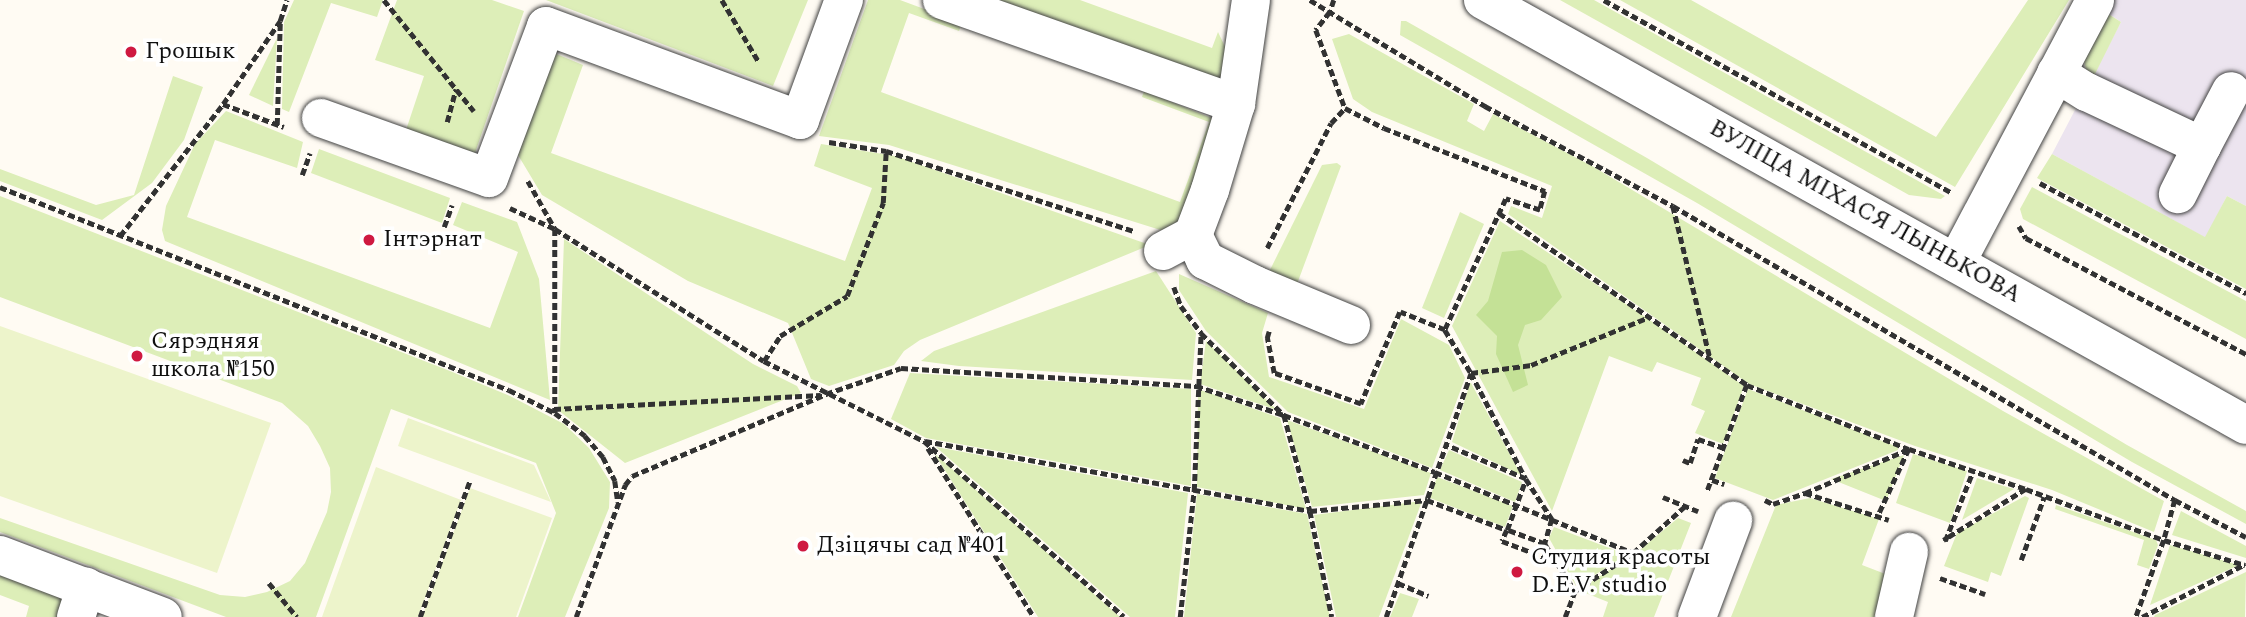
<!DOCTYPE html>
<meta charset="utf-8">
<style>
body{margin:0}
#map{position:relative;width:2246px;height:617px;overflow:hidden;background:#fffbf3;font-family:Spectral,serif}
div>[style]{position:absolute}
.industrial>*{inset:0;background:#ece4ef}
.green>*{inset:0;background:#ddeeb8}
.forest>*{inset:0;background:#c4e196}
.pitch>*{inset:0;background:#edf4cb}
.path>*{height:4.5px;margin-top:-2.25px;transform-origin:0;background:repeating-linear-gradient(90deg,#323232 0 7px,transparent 0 10.5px)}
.roads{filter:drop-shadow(0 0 2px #434343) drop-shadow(0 0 2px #434343)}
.minor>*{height:38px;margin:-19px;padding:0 19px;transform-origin:19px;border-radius:19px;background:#fff}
.dots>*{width:19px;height:19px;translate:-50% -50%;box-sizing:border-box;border:4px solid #fff;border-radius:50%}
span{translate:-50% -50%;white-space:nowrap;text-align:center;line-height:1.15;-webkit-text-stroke:7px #fff;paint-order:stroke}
.poi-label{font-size:24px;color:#101010}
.left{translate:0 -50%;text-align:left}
.street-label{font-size:24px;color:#101010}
</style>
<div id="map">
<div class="industrial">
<i style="clip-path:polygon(2088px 0,2246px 0,2246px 206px,2227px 196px,2206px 238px,2052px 154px,2121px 22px)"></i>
</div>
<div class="green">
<i style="clip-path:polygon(294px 0,383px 0,377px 17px,331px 3px,289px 112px,282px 109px,284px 22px)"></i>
<i style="clip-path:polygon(397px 0,492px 0,524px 11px,475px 153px,406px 130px,424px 76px,375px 60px)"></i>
<i style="clip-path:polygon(546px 0,808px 0,773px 86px)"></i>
<i style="clip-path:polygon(868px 0,900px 0,962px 23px,959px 31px,909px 13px,881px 92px,1180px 202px,1209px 122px,1142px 97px,1144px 91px,1224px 123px,1193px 214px,1170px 233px,889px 145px,819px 136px)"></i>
<i style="clip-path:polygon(994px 0,1080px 0,1212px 48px,1218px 32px,1229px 55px,1229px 69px,1217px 82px)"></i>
<i style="clip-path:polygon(1560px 0,1594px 0,1945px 196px,1941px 199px,1909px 195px)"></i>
<i style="clip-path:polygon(1620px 0,1691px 0,1936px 137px,2028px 0,2069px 0,1955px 187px)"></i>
<i style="clip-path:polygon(2102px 10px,2121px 22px,2094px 76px,2086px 69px,2082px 53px)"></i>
<i style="clip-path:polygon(1401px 21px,1406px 21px,1647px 158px,2127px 445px,2246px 511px,2246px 524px,2132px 462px,1697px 203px,1400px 35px)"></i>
<i style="clip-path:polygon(1349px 34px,1474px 104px,1467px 121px,1484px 131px,1493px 114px,1592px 166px,2003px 411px,2164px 501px,2154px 532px,2052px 490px,1915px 446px,1749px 384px,1508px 214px,1511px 206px,1542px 218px,1552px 186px,1372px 112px,1353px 99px,1332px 39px)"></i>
<i style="clip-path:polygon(277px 38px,273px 106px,249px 95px)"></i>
<i style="clip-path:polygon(554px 53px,583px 65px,551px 153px,845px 261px,872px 188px,814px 166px,821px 144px,895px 156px,1150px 245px,920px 340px,904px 351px,894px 365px,829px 386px,811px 379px,788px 323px,688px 281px,542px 195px,518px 155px)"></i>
<i style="clip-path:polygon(173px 76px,203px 87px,184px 140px,152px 183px,102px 220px,0 181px,0 169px,96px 205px,134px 195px)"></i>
<i style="clip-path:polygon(226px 111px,303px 142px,297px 168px,215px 140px,187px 217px,490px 328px,518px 252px,453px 225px,462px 202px,517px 222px,539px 279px,550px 400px,165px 241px,162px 230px,166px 206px,195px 144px)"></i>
<i style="clip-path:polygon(319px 149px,450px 198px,442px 223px,311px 173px)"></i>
<i style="clip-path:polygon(2052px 154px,2205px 237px,2227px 196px,2246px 206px,2246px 289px,2037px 178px)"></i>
<i style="clip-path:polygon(1337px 163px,1341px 166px,1297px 284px,1268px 274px,1322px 165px)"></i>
<i style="clip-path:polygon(2032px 187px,2246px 301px,2246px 339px,2023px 219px,2020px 209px)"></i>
<i style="clip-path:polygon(0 196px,450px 371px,510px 396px,564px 424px,589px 448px,610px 482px,609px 508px,565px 617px,518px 617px,556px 513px,536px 463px,391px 409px,316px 617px,226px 617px,0 532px,0 518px,220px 595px,245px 597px,267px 592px,290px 581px,305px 563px,327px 512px,331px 492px,330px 468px,320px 446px,308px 426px,282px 403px,0 297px)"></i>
<i style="clip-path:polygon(1460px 212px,1484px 224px,1444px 318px,1422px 308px)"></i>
<i style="clip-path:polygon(1500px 221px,1644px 316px,1744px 386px,1723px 444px,1695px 433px,1705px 411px,1691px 405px,1701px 378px,1657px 362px,1652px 372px,1609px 356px,1552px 511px,1452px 326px)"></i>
<i style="clip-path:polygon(564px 239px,753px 364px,797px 386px,801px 393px,625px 463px,558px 410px)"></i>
<i style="clip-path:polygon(1156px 271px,1196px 333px,1192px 380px,959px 366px,921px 361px,934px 351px)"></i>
<i style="clip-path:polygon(1179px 274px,1268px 313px,1262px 333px,1269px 377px,1364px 409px,1401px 319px,1449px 345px,1465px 378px,1432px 468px,1288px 412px,1206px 331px,1179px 290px)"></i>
<i style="clip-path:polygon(1206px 341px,1247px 381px,1277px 410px,1200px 384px)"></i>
<i style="clip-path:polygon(910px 373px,1191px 389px,1191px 486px,926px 438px,891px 419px)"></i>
<i style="clip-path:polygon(1470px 383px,1471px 383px,1521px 475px,1452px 442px)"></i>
<i style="clip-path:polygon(1198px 389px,1280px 418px,1306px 509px,1197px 487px)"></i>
<i style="clip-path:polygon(1748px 389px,1898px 447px,1898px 450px,1773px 500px,1715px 478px)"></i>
<i style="clip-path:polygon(1287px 420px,1431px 473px,1424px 495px,1312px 507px)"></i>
<i style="clip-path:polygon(936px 447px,1188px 493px,1175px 617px,1130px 617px)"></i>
<i style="clip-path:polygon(1449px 450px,1522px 482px,1515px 502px,1440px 470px)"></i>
<i style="clip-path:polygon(934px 453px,1120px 617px,1038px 617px)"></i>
<i style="clip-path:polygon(1913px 454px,1967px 471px,1950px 523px,1896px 503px)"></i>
<i style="clip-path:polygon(1904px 455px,1886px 501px,1831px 479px)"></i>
<i style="clip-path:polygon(1437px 477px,1513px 506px,1505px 527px,1430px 498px)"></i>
<i style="clip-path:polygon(1977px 478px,2014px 489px,1962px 520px)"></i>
<i style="clip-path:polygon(1197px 494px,1307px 514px,1330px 617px,1184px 617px)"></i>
<i style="clip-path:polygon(2025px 496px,2029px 498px,2001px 576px,1991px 572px,1988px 582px,1944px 566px,1957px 533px)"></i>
<i style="clip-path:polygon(1810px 498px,1879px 519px,1862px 565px,1888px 575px,1882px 617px,1731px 617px,1776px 505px)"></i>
<i style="clip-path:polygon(1422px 501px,1379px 617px,1336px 617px,1314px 515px)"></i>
<i style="clip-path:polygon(2056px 505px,2156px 540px,2158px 545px,2149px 569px,2137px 565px,2144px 540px,2055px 509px)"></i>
<i style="clip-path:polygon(2181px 511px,2246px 546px,2246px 558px,2172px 535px)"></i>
<i style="clip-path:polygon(1678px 518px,1691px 523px,1654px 617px,1603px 617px,1608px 602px,1578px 590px,1635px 554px)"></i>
<i style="clip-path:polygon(1554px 527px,1628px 555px,1576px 586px,1549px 538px)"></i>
<i style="clip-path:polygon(2170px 545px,2239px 565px,2150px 605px)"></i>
<i style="clip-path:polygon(0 561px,66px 588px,66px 617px,26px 617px,29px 606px,0 595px)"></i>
<i style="clip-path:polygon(2246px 572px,2245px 617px,2154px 617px,2155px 615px)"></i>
<i style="clip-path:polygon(1400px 593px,1419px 599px,1412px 617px,1390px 617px)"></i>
</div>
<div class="forest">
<i style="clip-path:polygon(1522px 250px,1546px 265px,1562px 297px,1541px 320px,1525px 325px,1518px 345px,1528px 385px,1513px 392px,1496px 354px,1497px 336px,1476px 315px,1488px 301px,1502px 252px)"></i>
</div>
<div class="pitch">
<i style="clip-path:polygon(0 326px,271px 423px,217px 573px,0 496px)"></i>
<i style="clip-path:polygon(408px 418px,534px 465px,551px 502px,398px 446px)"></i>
<i style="clip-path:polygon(376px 467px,461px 500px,418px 617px,322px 617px)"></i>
<i style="clip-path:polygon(470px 488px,552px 518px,516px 617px,422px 617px)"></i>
</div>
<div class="path">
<i style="left:384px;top:0;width:143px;rotate:51deg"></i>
<i style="left:722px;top:0;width:72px;rotate:59.2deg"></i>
<i style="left:1310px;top:0;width:205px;rotate:31.2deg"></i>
<i style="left:1485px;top:106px;width:213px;rotate:28deg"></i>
<i style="left:1673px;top:206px;width:582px;rotate:30.36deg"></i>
<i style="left:2175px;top:500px;width:80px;rotate:27.5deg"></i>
<i style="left:1334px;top:0;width:13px;rotate:108deg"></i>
<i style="left:1330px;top:12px;width:23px;rotate:128deg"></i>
<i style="left:1316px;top:30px;width:83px;rotate:69.6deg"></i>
<i style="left:1604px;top:0;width:398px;rotate:29deg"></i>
<i style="left:223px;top:104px;width:65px;rotate:20.7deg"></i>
<i style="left:447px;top:122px;width:34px;rotate:-75deg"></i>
<i style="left:277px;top:125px;width:104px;rotate:-88.3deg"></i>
<i style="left:829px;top:142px;width:58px;rotate:9deg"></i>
<i style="left:886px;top:151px;width:260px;rotate:17.9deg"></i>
<i style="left:302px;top:175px;width:23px;rotate:-70deg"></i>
<i style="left:528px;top:181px;width:55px;rotate:60.6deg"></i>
<i style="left:555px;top:229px;width:247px;rotate:32.3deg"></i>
<i style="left:764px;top:361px;width:179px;rotate:26.6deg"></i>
<i style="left:924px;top:441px;width:266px;rotate:41.3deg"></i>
<i style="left:2040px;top:183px;width:234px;rotate:28.1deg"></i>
<i style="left:0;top:187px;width:548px;rotate:21.74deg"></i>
<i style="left:509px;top:390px;width:51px;rotate:26.6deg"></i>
<i style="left:555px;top:413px;width:38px;rotate:37deg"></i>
<i style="left:585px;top:436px;width:28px;rotate:49deg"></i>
<i style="left:603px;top:457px;width:27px;rotate:63deg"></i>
<i style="left:615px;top:481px;width:21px;rotate:82deg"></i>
<i style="left:1673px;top:206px;width:156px;rotate:76.3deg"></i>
<i style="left:510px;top:208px;width:50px;rotate:25deg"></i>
<i style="left:555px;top:229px;width:184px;rotate:90deg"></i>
<i style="left:1499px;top:213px;width:302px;rotate:34.7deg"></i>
<i style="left:1747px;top:385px;width:114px;rotate:110.5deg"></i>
<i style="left:2019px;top:226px;width:14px;rotate:60deg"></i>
<i style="left:2026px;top:238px;width:249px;rotate:27.8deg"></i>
<i style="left:444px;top:227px;width:23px;rotate:-70deg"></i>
<i style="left:120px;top:236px;width:167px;rotate:-52deg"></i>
<i style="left:223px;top:104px;width:101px;rotate:-55.5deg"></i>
<i style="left:280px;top:21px;width:22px;rotate:-72deg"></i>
<i style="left:1267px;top:248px;width:140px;rotate:-62.9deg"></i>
<i style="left:1331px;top:123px;width:21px;rotate:-47deg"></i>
<i style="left:1345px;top:108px;width:44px;rotate:27.1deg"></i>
<i style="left:1384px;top:128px;width:173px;rotate:21.4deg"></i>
<i style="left:1545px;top:191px;width:20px;rotate:105deg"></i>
<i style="left:1540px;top:210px;width:36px;rotate:-162deg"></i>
<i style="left:1506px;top:199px;width:145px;rotate:115deg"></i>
<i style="left:1445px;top:330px;width:48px;rotate:-158.2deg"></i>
<i style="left:1400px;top:312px;width:100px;rotate:113deg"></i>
<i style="left:1361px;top:404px;width:92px;rotate:-160.4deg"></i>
<i style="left:1274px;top:373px;width:36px;rotate:-101deg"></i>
<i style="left:1267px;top:338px;width:7px;rotate:-74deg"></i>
<i style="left:1174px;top:287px;width:20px;rotate:70deg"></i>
<i style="left:1181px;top:306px;width:34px;rotate:53deg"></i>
<i style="left:1201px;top:333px;width:117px;rotate:44.7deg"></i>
<i style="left:1284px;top:415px;width:161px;rotate:20.7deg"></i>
<i style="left:1435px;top:472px;width:214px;rotate:22.2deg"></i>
<i style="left:1633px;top:553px;width:69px;rotate:-42deg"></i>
<i style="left:1445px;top:330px;width:50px;rotate:58.8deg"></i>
<i style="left:1471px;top:373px;width:61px;rotate:-7.6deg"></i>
<i style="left:1531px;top:365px;width:127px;rotate:-22.1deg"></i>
<i style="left:764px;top:361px;width:30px;rotate:-57deg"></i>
<i style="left:780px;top:336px;width:78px;rotate:-30.8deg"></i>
<i style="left:847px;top:296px;width:100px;rotate:-68.8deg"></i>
<i style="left:883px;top:203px;width:52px;rotate:-86.7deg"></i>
<i style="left:1747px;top:385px;width:174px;rotate:21.6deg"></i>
<i style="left:1909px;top:449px;width:74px;rotate:114.8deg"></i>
<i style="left:554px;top:409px;width:267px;rotate:-3deg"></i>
<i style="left:925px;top:441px;width:391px;rotate:10.3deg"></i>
<i style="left:1310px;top:511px;width:118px;rotate:-5.4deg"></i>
<i style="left:1427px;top:500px;width:85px;rotate:20.6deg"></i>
<i style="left:1507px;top:530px;width:54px;rotate:-69.6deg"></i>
<i style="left:1526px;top:479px;width:87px;rotate:-157deg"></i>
<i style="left:928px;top:448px;width:199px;rotate:57.9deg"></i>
<i style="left:1683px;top:460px;width:8px;rotate:23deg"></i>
<i style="left:1690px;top:463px;width:25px;rotate:-72deg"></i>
<i style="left:1698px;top:439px;width:28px;rotate:19deg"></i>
<i style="left:1712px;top:480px;width:13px;rotate:18deg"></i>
<i style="left:2026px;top:489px;width:147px;rotate:20.3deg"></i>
<i style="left:2164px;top:540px;width:82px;rotate:110deg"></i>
<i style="left:1805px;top:493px;width:88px;rotate:17.8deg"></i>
<i style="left:1663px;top:497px;width:38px;rotate:22deg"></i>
<i style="left:1765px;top:500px;width:9px;rotate:27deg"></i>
<i style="left:1773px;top:504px;width:34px;rotate:-19deg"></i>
<i style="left:1805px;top:493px;width:113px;rotate:-22.9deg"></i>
<i style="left:1909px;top:449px;width:124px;rotate:18.9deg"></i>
<i style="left:2026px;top:489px;width:97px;rotate:148.1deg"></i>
<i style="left:2175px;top:500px;width:41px;rotate:105.4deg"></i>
<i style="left:2164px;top:540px;width:85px;rotate:17.2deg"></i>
<i style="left:1945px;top:541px;width:75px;rotate:-68.2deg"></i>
<i style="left:1545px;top:544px;width:40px;rotate:-159.8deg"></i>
<i style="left:1507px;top:530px;width:12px;rotate:114deg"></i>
<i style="left:1502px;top:541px;width:59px;rotate:20.9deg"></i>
<i style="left:2021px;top:560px;width:67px;rotate:-69.9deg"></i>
<i style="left:1940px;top:578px;width:48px;rotate:19.6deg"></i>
<i style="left:269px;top:583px;width:44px;rotate:50.5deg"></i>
<i style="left:1398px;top:583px;width:33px;rotate:23deg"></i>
<i style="left:420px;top:617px;width:146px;rotate:-69.9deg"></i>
<i style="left:576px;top:617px;width:141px;rotate:-69.6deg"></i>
<i style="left:625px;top:485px;width:11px;rotate:-52deg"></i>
<i style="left:632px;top:476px;width:211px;rotate:-22.9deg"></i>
<i style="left:826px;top:394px;width:79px;rotate:-19.1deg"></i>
<i style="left:901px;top:368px;width:296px;rotate:3.5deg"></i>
<i style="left:1196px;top:386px;width:93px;rotate:18.2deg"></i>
<i style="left:1284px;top:415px;width:99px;rotate:74.8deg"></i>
<i style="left:1310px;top:511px;width:108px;rotate:78.3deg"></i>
<i style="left:1180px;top:617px;width:127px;rotate:-83.7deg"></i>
<i style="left:1194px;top:491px;width:158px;rotate:-87.5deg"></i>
<i style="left:1386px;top:617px;width:258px;rotate:-70.8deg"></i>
<i style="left:1471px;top:373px;width:119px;rotate:62.6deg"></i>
<i style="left:1526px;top:479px;width:48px;rotate:57deg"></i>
<i style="left:1552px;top:519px;width:26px;rotate:106deg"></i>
<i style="left:1545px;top:544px;width:56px;rotate:57.4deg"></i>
<i style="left:1565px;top:617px;width:28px;rotate:-69deg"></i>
<i style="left:1575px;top:591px;width:69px;rotate:-33.2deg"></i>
<i style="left:2142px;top:617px;width:116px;rotate:-27.2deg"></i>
</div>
<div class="roads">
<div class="minor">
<i style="left:942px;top:0;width:312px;rotate:19.5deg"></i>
<i style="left:1483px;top:0;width:873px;rotate:29.12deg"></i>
<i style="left:2056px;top:73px;width:36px;rotate:32deg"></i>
<i style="left:2087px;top:92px;width:127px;rotate:25.2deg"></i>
<i style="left:2202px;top:146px;width:54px;rotate:116.6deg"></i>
<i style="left:321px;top:118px;width:178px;rotate:19.7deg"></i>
<i style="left:489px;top:178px;width:162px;rotate:-69.4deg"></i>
<i style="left:546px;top:26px;width:271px;rotate:20.3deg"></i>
<i style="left:800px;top:120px;width:128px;rotate:-69.9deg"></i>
<i style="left:2202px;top:146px;width:62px;rotate:-62.2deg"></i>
<i style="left:1193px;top:235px;width:28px;rotate:64deg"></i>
<i style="left:1205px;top:260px;width:56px;rotate:26.6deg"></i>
<i style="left:1255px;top:285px;width:104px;rotate:22.6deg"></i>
<i style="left:1163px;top:251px;width:34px;rotate:-28deg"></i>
<i style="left:1193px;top:235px;width:48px;rotate:-69.3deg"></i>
<i style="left:1210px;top:190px;width:90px;rotate:-73.2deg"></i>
<i style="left:1236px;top:104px;width:105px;rotate:-81.8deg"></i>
<i style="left:1956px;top:263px;width:297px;rotate:-62.1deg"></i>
<i style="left:0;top:555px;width:174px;rotate:20.8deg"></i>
<i style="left:76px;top:617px;width:32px;rotate:-72deg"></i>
<i style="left:1697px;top:617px;width:103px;rotate:-69.4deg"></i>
<i style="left:1894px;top:617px;width:67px;rotate:-77deg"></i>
</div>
</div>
<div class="dots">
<i style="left:131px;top:52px;background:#cf1941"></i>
<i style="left:369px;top:240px;background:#cf1941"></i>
<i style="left:137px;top:356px;background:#cf1941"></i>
<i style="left:803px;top:546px;background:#cf1941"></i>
<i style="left:1517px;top:572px;background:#cf1941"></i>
</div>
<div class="poi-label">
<span class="left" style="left:145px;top:52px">Грошык</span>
<span class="left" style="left:383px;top:240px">Інтэрнат</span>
<span class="left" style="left:151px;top:356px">Сярэдняя<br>школа №150</span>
<span class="left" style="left:817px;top:546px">Дзіцячы сад №401</span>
<span class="left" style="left:1531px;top:572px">Студия красоты<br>D.E.V. studio</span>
</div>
<div class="street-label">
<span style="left:1865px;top:212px;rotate:29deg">ВУЛІЦА МІХАСЯ ЛЫНЬКОВА</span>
</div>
</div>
